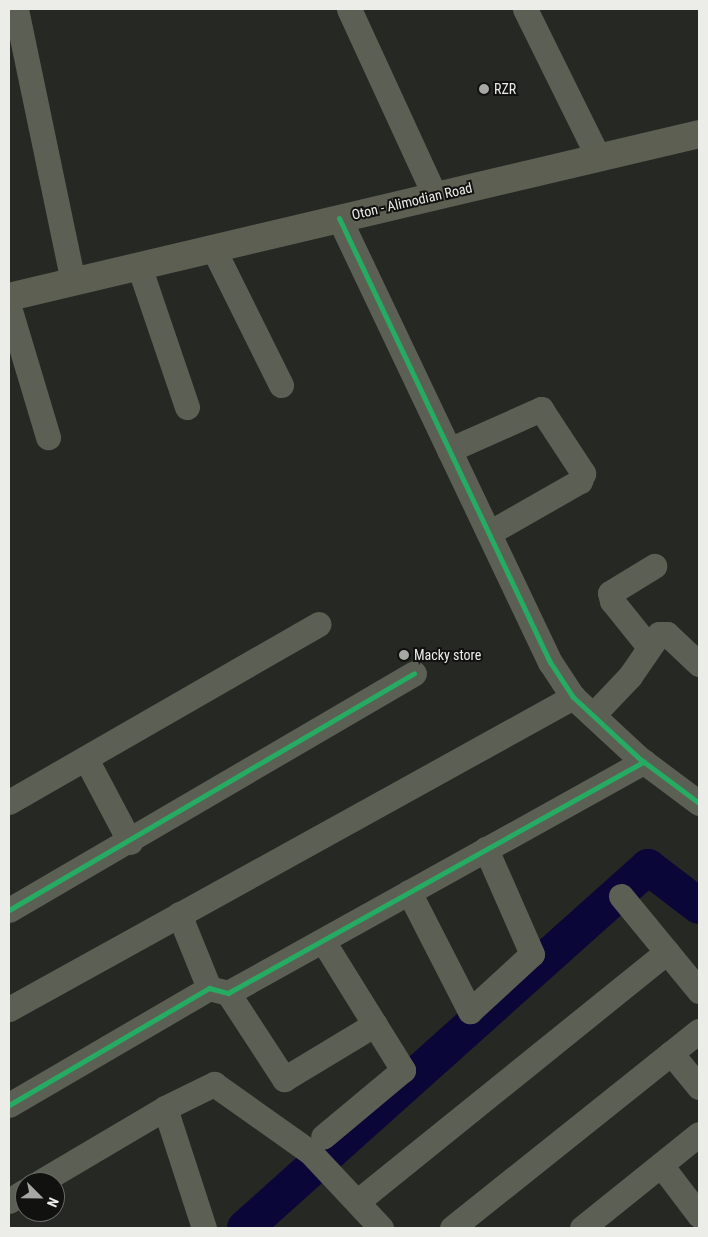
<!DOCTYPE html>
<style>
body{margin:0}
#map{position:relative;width:708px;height:1237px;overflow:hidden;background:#262824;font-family:"Roboto Condensed",sans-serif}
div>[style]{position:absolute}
.river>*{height:36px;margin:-18px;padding:0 18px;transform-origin:18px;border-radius:18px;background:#0a0638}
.minor>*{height:25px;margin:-12.5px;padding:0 12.5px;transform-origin:12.5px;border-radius:12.5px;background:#5c6054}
.major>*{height:28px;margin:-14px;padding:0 14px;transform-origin:14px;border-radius:14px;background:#5d5f53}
.cycleway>*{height:5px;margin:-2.5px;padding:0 2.5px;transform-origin:2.5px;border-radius:2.5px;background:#26ab63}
.dots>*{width:14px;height:14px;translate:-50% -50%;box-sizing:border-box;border:2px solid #11110f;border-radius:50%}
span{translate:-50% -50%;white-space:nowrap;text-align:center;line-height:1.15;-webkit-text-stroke:4px #11110f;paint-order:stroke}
.poi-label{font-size:14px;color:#ecede9}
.left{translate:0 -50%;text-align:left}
.street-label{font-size:14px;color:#ecede9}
.frame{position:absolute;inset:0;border:10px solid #ecede9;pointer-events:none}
.north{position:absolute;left:15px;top:1172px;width:50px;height:50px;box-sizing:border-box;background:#11110f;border:1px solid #696966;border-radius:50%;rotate:113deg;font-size:14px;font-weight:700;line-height:20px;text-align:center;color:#ecede9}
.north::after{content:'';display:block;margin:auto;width:18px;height:22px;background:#a7a8a4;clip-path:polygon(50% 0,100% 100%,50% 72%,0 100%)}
</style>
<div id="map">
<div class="river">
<i style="left:245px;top:1228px;width:541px;rotate:-41.85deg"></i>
<i style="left:648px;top:867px;width:64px;rotate:37.4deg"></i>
</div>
<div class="minor">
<i style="left:16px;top:9px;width:279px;rotate:78.2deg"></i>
<i style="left:349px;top:9px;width:206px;rotate:65.3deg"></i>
<i style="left:525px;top:9px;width:165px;rotate:63.7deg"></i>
<i style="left:339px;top:218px;width:492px;rotate:64.6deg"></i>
<i style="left:550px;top:662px;width:42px;rotate:56.7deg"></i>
<i style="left:573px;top:697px;width:91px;rotate:42.8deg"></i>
<i style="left:640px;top:759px;width:74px;rotate:36.7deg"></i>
<i style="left:213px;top:248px;width:153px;rotate:63.6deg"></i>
<i style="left:139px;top:266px;width:149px;rotate:71.2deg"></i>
<i style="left:9px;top:307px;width:136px;rotate:73.3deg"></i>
<i style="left:449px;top:450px;width:101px;rotate:-24deg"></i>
<i style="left:541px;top:409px;width:77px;rotate:56.7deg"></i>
<i style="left:583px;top:473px;width:9px;rotate:111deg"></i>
<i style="left:580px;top:481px;width:105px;rotate:150.3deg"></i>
<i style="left:649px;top:647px;width:59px;rotate:-128.8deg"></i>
<i style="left:612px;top:601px;width:8px;rotate:-104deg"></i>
<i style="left:610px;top:593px;width:52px;rotate:-31.5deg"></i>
<i style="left:593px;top:715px;width:54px;rotate:-46.5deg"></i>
<i style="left:630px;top:676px;width:51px;rotate:-55.4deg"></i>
<i style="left:659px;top:634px;width:8px"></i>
<i style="left:667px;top:634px;width:44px;rotate:43.2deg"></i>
<i style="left:86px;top:759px;width:94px;rotate:62.1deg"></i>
<i style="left:9px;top:802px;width:357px;rotate:-29.9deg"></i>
<i style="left:409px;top:892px;width:134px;rotate:62.9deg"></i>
<i style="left:470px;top:1011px;width:84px;rotate:-42.6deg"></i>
<i style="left:532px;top:954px;width:115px;rotate:-113.7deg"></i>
<i style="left:621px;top:896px;width:123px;rotate:50.6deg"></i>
<i style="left:9px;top:910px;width:469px;rotate:-30.3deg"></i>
<i style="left:179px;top:914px;width:80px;rotate:67.9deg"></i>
<i style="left:323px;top:941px;width:152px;rotate:58.2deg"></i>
<i style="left:403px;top:1070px;width:104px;rotate:140.1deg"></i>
<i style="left:228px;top:993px;width:103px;rotate:56.9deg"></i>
<i style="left:284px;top:1079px;width:106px;rotate:-31.1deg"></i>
<i style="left:9px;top:1009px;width:645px;rotate:-28.95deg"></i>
<i style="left:671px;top:1053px;width:44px;rotate:50.5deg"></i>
<i style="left:9px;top:1105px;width:232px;rotate:-30.3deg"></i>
<i style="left:209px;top:988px;width:20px;rotate:15deg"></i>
<i style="left:228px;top:993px;width:476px;rotate:-29.1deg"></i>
<i style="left:165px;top:1108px;width:126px;rotate:72deg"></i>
<i style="left:661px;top:1165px;width:63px;rotate:52.8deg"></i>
<i style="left:40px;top:1182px;width:145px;rotate:-30.6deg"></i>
<i style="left:165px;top:1108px;width:55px;rotate:-26.1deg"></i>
<i style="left:214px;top:1084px;width:118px;rotate:35.3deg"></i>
<i style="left:310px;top:1152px;width:104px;rotate:46.9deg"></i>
<i style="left:9px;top:1201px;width:19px;rotate:-32deg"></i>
<i style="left:358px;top:1201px;width:397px;rotate:-38.9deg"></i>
<i style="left:452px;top:1228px;width:316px;rotate:-38.6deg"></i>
<i style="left:582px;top:1228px;width:150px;rotate:-38.8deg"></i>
</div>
<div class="major">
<i style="left:9px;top:297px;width:709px;rotate:-13.29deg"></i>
</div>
<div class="cycleway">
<i style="left:339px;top:218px;width:492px;rotate:64.6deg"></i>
<i style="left:550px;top:662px;width:42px;rotate:56.7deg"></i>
<i style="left:573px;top:697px;width:91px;rotate:42.8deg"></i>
<i style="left:640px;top:759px;width:74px;rotate:36.7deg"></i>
<i style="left:9px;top:910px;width:469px;rotate:-30.3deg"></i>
<i style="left:9px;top:1105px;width:232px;rotate:-30.3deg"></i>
<i style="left:209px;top:988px;width:20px;rotate:15deg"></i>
<i style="left:228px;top:993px;width:476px;rotate:-29.1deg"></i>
</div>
<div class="dots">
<i style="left:484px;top:89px;background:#a7a8a4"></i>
<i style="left:404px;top:655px;background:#a7a8a4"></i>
</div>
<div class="poi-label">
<span class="left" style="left:494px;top:89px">RZR</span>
<span class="left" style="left:414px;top:655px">Macky store</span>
</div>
<div class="street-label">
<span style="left:412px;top:201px;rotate:-13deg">Oton - Alimodian Road</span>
</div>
<div class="frame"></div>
<div class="north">N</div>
</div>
